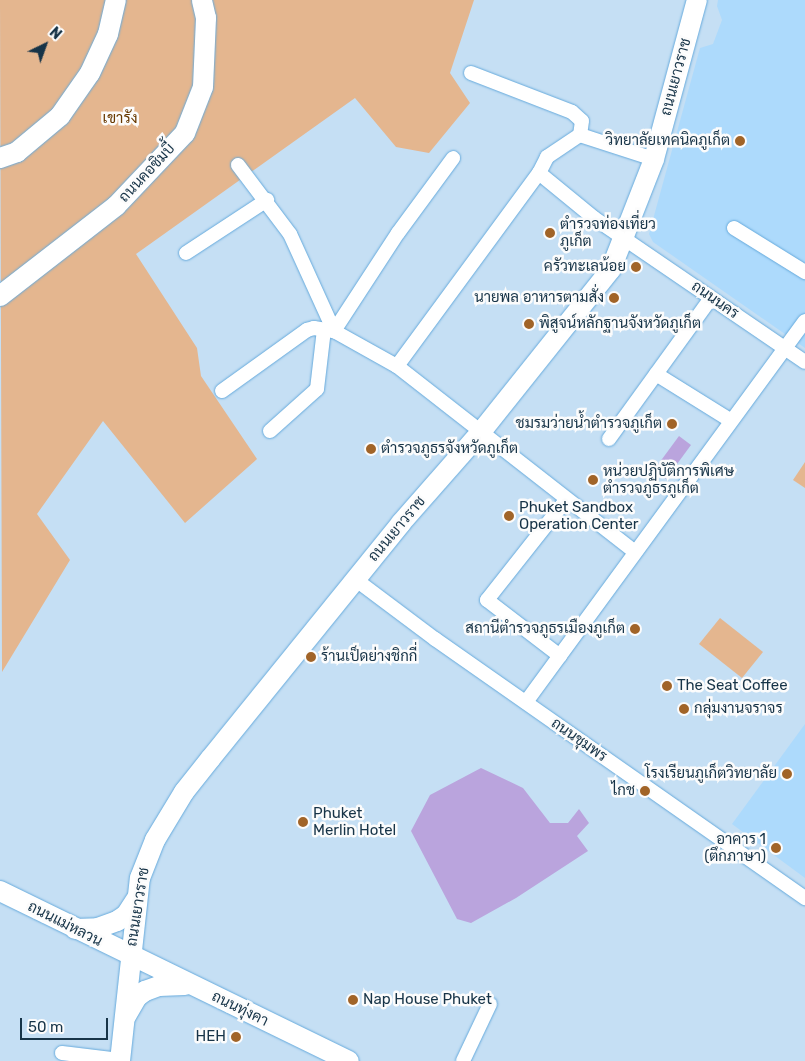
<!DOCTYPE html>
<meta charset="utf-8">
<style>
body{margin:0}
#map{position:relative;width:805px;height:1061px;overflow:hidden;background:#c5dff4;font-family:Rubik,Sarabun,sans-serif}
div>[style]{position:absolute}
.built>*{inset:0;background:#addafc}
.green>*{inset:0;background:#e4b68f}
.water>*{inset:0;background:#baa4dd}
.roads{filter:drop-shadow(0 0 1px #66aadc) drop-shadow(0 0 1px #66aadc)}
.street>*{height:14px;margin:-7px;padding:0 7px;transform-origin:7px;border-radius:7px;background:#fff}
.secondary>*{height:20px;margin:-10px;padding:0 10px;transform-origin:10px;border-radius:10px;background:#fff}
.dots>*{width:14px;height:14px;translate:-50% -50%;box-sizing:border-box;border:2px solid #fcfcfc;border-radius:50%}
span{translate:-50% -50%;white-space:nowrap;text-align:center;line-height:1.15;-webkit-text-stroke:5px #fcfcfc;paint-order:stroke}
.street-label{font-size:15px;color:#173448}
.park-label{font-size:15px;color:#683900}
.poi-label{font-size:15px;color:#173448}
.right{translate:-100% -50%;text-align:right}
.left{translate:0 -50%;text-align:left}
.north{position:absolute;left:20px;top:20px;width:50px;height:50px;-webkit-text-stroke:4px #fcfcfc;paint-order:stroke;rotate:42deg;font-size:14px;font-weight:700;line-height:20px;text-align:center;color:#173448}
.north::after{content:'';display:block;margin:auto;width:18px;height:22px;background:#173448;clip-path:polygon(50% 0,100% 100%,50% 72%,0 100%)}
.scale{position:absolute;left:20px;top:1018px;width:88px;height:22px;box-sizing:border-box;border:2px solid #173448;border-top:0;padding-left:6px;font-size:15px;line-height:18px;white-space:nowrap;color:#173448;-webkit-text-stroke:4px #fcfcfc;paint-order:stroke}
</style>
<div id="map">
<div class="built">
<i style="clip-path:polygon(718px 0,805px 0,805px 348px,653px 242px,649px 234px,700px 48px,713px 44px,722px 20px,717px 6px)"></i>
<i style="clip-path:polygon(805px 724px,805px 878px,732px 824px)"></i>
</div>
<div class="green">
<i style="clip-path:polygon(0 0,474px 0,450px 73px,470px 103px,429px 153px,396px 147px,355px 98px,136px 254px,197px 348px,201px 376px,257px 459px,185px 523px,103px 421px,37px 514px,70px 560px,2px 672px)"></i>
<i style="clip-path:polygon(805px 462px,805px 488px,793px 480px)"></i>
<i style="clip-path:polygon(720px 618px,763px 652px,742px 678px,699px 644px)"></i>
</div>
<div class="water">
<i style="clip-path:polygon(679px 436px,691px 445px,666px 479px,654px 470px)"></i>
<i style="clip-path:polygon(481px 768px,523px 788px,550px 823px,568px 823px,579px 809px,589px 823px,577px 836px,588px 851px,516px 898px,471px 923px,457px 919px,411px 831px,430px 795px)"></i>
</div>
<div class="roads">
<div class="street">
<i style="left:471px;top:73px;width:108px;rotate:21.1deg"></i>
<i style="left:572px;top:112px;width:13px;rotate:42deg"></i>
<i style="left:582px;top:121px;width:14px;rotate:98deg"></i>
<i style="left:580px;top:135px;width:78px;rotate:18deg"></i>
<i style="left:238px;top:165px;width:86px;rotate:53deg"></i>
<i style="left:290px;top:234px;width:107px;rotate:65.6deg"></i>
<i style="left:539px;top:173px;width:71px;rotate:39.3deg"></i>
<i style="left:594px;top:218px;width:255px;rotate:34.3deg"></i>
<i style="left:734px;top:228px;width:84px;rotate:31.8deg"></i>
<i style="left:186px;top:253px;width:97px;rotate:-33.2deg"></i>
<i style="left:334px;top:331px;width:117px;rotate:-56.9deg"></i>
<i style="left:398px;top:233px;width:93px;rotate:-53.7deg"></i>
<i style="left:397px;top:366px;width:240px;rotate:-53.7deg"></i>
<i style="left:539px;top:173px;width:18px;rotate:-63deg"></i>
<i style="left:547px;top:157px;width:40px;rotate:-34deg"></i>
<i style="left:656px;top:374px;width:87px;rotate:31.9deg"></i>
<i style="left:222px;top:391px;width:105px;rotate:-35.7deg"></i>
<i style="left:307px;top:330px;width:7px;rotate:-16deg"></i>
<i style="left:314px;top:328px;width:20px;rotate:9deg"></i>
<i style="left:334px;top:331px;width:72px;rotate:29.1deg"></i>
<i style="left:397px;top:366px;width:302px;rotate:38deg"></i>
<i style="left:270px;top:431px;width:63px;rotate:-41.8deg"></i>
<i style="left:317px;top:389px;width:60px;rotate:-83.3deg"></i>
<i style="left:609px;top:439px;width:174px;rotate:-54.1deg"></i>
<i style="left:355px;top:579px;width:100px;rotate:36.9deg"></i>
<i style="left:435px;top:639px;width:452px;rotate:35deg"></i>
<i style="left:560px;top:656px;width:92px;rotate:-142.5deg"></i>
<i style="left:487px;top:600px;width:127px;rotate:-51.7deg"></i>
<i style="left:526px;top:702px;width:472px;rotate:-53.8deg"></i>
<i style="left:62px;top:1053px;width:58px;rotate:6.9deg"></i>
<i style="left:463px;top:1061px;width:63px;rotate:-64.7deg"></i>
</div>
<div class="secondary">
<i style="left:0;top:158px;width:18px;rotate:-19deg"></i>
<i style="left:17px;top:152px;width:56px;rotate:-39.9deg"></i>
<i style="left:60px;top:116px;width:52px;rotate:-55.1deg"></i>
<i style="left:90px;top:73px;width:43px;rotate:-65.2deg"></i>
<i style="left:108px;top:34px;width:35px;rotate:-77deg"></i>
<i style="left:0;top:296px;width:147px;rotate:-37.8deg"></i>
<i style="left:116px;top:206px;width:100px;rotate:-46.6deg"></i>
<i style="left:185px;top:133px;width:49px;rotate:-68.6deg"></i>
<i style="left:203px;top:87px;width:69px;rotate:-87.5deg"></i>
<i style="left:206px;top:18px;width:18px;rotate:-103deg"></i>
<i style="left:0;top:891px;width:388px;rotate:26deg"></i>
<i style="left:75px;top:929px;width:23px;rotate:-2deg"></i>
<i style="left:98px;top:928px;width:20px;rotate:-20deg"></i>
<i style="left:117px;top:921px;width:11px;rotate:-34deg"></i>
<i style="left:126px;top:915px;width:20px;rotate:-57deg"></i>
<i style="left:126px;top:1016px;width:22px;rotate:-60deg"></i>
<i style="left:137px;top:997px;width:10px;rotate:-37deg"></i>
<i style="left:145px;top:991px;width:15px;rotate:-20deg"></i>
<i style="left:159px;top:986px;width:26px;rotate:-2deg"></i>
<i style="left:120px;top:1061px;width:184px;rotate:-83.8deg"></i>
<i style="left:140px;top:878px;width:41px;rotate:-68.5deg"></i>
<i style="left:155px;top:840px;width:56px;rotate:-58.9deg"></i>
<i style="left:184px;top:792px;width:43px;rotate:-51.5deg"></i>
<i style="left:211px;top:758px;width:302px;rotate:-51deg"></i>
<i style="left:401px;top:523px;width:121px;rotate:-48.7deg"></i>
<i style="left:481px;top:432px;width:208px;rotate:-51.4deg"></i>
<i style="left:611px;top:269px;width:118px;rotate:-68.6deg"></i>
<i style="left:654px;top:159px;width:165px;rotate:-74.9deg"></i>
</div>
</div>
<div class="dots">
<i style="left:740px;top:141px;background:#a16428"></i>
<i style="left:550px;top:233px;background:#a16428"></i>
<i style="left:636px;top:267px;background:#a16428"></i>
<i style="left:614px;top:298px;background:#a16428"></i>
<i style="left:529px;top:324px;background:#a16428"></i>
<i style="left:672px;top:424px;background:#a16428"></i>
<i style="left:371px;top:449px;background:#a16428"></i>
<i style="left:593px;top:480px;background:#a16428"></i>
<i style="left:509px;top:516px;background:#a16428"></i>
<i style="left:635px;top:629px;background:#a16428"></i>
<i style="left:311px;top:657px;background:#a16428"></i>
<i style="left:667px;top:686px;background:#a16428"></i>
<i style="left:684px;top:709px;background:#a16428"></i>
<i style="left:787px;top:774px;background:#a16428"></i>
<i style="left:645px;top:791px;background:#a16428"></i>
<i style="left:303px;top:822px;background:#a16428"></i>
<i style="left:776px;top:848px;background:#a16428"></i>
<i style="left:353px;top:1000px;background:#a16428"></i>
<i style="left:236px;top:1037px;background:#a16428"></i>
</div>
<div class="street-label">
<span style="left:676px;top:77px;rotate:-75deg">ถนนเยาวราช</span>
<span style="left:147px;top:173px;rotate:-47deg">ถนนคอซิมบี้</span>
<span style="left:715px;top:300px;rotate:35deg">ถนนนคร</span>
<span style="left:397px;top:529px;rotate:-50deg">ถนนเยาวราช</span>
<span style="left:579px;top:740px;rotate:35deg">ถนนชุมพร</span>
<span style="left:138px;top:907px;rotate:-81deg">ถนนเยาวราช</span>
<span style="left:65px;top:924px;rotate:27deg">ถนนแม่หลวน</span>
<span style="left:240px;top:1009px;rotate:26deg">ถนนทุ่งคา</span>
</div>
<div class="park-label">
<span style="left:120px;top:119px">เขารัง</span>
</div>
<div class="poi-label">
<span class="right" style="left:730px;top:141px">วิทยาลัยเทคนิคภูเก็ต</span>
<span class="left" style="left:560px;top:233px">ตำรวจท่องเที่ยว<br>ภูเก็ต</span>
<span class="right" style="left:626px;top:267px">ครัวทะเลน้อย</span>
<span class="right" style="left:604px;top:298px">นายพล อาหารตามสั่ง</span>
<span class="left" style="left:539px;top:324px">พิสูจน์หลักฐานจังหวัดภูเก็ต</span>
<span class="right" style="left:662px;top:424px">ชมรมว่ายน้ำตำรวจภูเก็ต</span>
<span class="left" style="left:381px;top:449px">ตำรวจภูธรจังหวัดภูเก็ต</span>
<span class="left" style="left:603px;top:480px">หน่วยปฏิบัติการพิเศษ<br>ตำรวจภูธรภูเก็ต</span>
<span class="left" style="left:519px;top:516px">Phuket Sandbox<br>Operation Center</span>
<span class="right" style="left:625px;top:629px">สถานีตำรวจภูธรเมืองภูเก็ต</span>
<span class="left" style="left:321px;top:657px">ร้านเป็ดย่างชิกกี่</span>
<span class="left" style="left:677px;top:686px">The Seat Coffee</span>
<span class="left" style="left:694px;top:709px">กลุ่มงานจราจร</span>
<span class="right" style="left:777px;top:774px">โรงเรียนภูเก็ตวิทยาลัย</span>
<span class="right" style="left:635px;top:791px">ไกช</span>
<span class="left" style="left:313px;top:822px">Phuket<br>Merlin Hotel</span>
<span class="right" style="left:766px;top:848px">อาคาร 1<br>(ตึกภาษา)</span>
<span class="left" style="left:363px;top:1000px">Nap House Phuket</span>
<span class="right" style="left:226px;top:1037px">HEH</span>
</div>
<div class="north">N</div>
<div class="scale">50 m</div>
</div>
